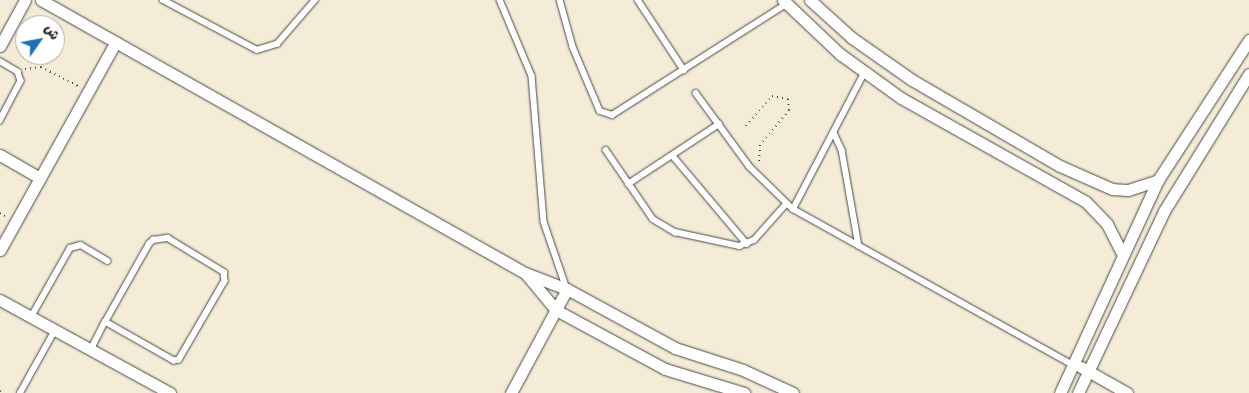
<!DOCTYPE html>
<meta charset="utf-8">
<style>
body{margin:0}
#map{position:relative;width:1249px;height:393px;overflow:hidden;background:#f4ecd7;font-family:"Architects Daughter","Playpen Sans Arabic",sans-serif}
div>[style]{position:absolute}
.path>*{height:2px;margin-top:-1px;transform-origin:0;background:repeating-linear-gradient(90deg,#494845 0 1px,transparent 0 5px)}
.roads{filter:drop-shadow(0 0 1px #494845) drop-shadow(0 0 1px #494845)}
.lane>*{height:5.5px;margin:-2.75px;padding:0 2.75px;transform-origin:2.75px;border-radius:2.75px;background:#fff}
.street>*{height:11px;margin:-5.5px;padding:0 5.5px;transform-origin:5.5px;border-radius:5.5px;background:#fff}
span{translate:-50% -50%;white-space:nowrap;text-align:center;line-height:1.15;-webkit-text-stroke:4px #fff;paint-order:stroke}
.north{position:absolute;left:15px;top:15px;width:50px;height:50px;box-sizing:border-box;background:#fff;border:1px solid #aaa;border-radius:50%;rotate:57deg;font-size:14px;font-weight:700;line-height:20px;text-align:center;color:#2b2b2b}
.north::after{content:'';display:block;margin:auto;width:18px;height:22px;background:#1f6fb2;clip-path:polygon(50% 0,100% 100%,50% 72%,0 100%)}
</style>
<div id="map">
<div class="path">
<i style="left:25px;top:69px;width:16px;rotate:-7deg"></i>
<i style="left:41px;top:67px;width:44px;rotate:27.1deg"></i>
<i style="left:746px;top:126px;width:40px;rotate:-49deg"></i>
<i style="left:772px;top:96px;width:16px;rotate:11deg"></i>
<i style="left:788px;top:99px;width:11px;rotate:85deg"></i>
<i style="left:789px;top:110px;width:45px;rotate:129.6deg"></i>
<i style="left:760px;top:145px;width:18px;rotate:93deg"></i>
<i style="left:0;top:213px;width:8px;rotate:30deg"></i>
<i style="left:0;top:391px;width:4px;rotate:34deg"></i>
</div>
<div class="roads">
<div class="lane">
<i style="left:163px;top:0;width:106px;rotate:28deg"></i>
<i style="left:257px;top:50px;width:21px;rotate:-17deg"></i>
<i style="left:277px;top:44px;width:58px;rotate:-49.2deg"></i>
<i style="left:500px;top:0;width:82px;rotate:67.2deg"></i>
<i style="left:532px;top:76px;width:146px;rotate:85.3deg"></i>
<i style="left:544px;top:222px;width:71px;rotate:71.1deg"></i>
<i style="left:560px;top:0;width:49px;rotate:74.5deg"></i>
<i style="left:573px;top:47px;width:69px;rotate:67.1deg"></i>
<i style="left:600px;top:111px;width:13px;rotate:18deg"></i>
<i style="left:612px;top:115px;width:206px;rotate:-32.5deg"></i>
<i style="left:638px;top:0;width:84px;rotate:56.7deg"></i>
<i style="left:0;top:61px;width:21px;rotate:31deg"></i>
<i style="left:18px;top:72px;width:9px;rotate:72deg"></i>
<i style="left:21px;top:81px;width:45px;rotate:117.7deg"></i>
<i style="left:696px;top:93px;width:92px;rotate:53.9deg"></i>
<i style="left:750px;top:167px;width:60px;rotate:44.3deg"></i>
<i style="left:793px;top:209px;width:319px;rotate:29.1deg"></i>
<i style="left:834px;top:133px;width:19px;rotate:65deg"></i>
<i style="left:842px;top:150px;width:97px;rotate:80deg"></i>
<i style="left:606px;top:150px;width:83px;rotate:55.7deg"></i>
<i style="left:653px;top:219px;width:26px;rotate:31deg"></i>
<i style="left:675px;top:232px;width:66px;rotate:12.3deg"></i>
<i style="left:739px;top:246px;width:16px;rotate:-22deg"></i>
<i style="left:754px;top:240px;width:48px;rotate:-48.4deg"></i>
<i style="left:673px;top:156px;width:115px;rotate:49.9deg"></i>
<i style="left:628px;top:184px;width:109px;rotate:-33.4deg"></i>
<i style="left:793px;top:209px;width:153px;rotate:-62.4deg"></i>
<i style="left:31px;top:317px;width:79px;rotate:-60.5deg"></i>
<i style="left:70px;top:248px;width:11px;rotate:-15deg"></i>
<i style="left:81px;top:245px;width:31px;rotate:31deg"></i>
<i style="left:91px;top:349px;width:30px;rotate:-63deg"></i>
<i style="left:105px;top:322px;width:90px;rotate:-60.6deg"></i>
<i style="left:149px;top:244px;width:6px;rotate:-45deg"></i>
<i style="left:153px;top:240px;width:15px;rotate:-8deg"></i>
<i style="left:168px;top:238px;width:66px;rotate:31.3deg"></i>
<i style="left:224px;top:272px;width:9px;rotate:84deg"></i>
<i style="left:225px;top:281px;width:91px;rotate:120.2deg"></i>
<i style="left:179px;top:360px;width:5px;rotate:169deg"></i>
<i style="left:174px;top:361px;width:79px;rotate:-150.5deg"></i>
<i style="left:20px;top:393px;width:72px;rotate:-60.9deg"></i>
</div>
<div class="street">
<i style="left:41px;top:0;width:556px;rotate:29.43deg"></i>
<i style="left:525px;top:273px;width:45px;rotate:20.9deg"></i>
<i style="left:567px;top:289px;width:123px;rotate:28.6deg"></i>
<i style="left:675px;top:348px;width:71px;rotate:17.9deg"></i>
<i style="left:743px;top:370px;width:55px;rotate:24.7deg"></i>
<i style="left:783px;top:0;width:79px;rotate:43.5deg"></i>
<i style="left:840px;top:54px;width:75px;rotate:35.8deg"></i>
<i style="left:901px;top:98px;width:212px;rotate:29.3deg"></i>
<i style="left:1086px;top:202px;width:30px;rotate:46deg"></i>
<i style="left:1107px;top:224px;width:31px;rotate:63deg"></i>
<i style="left:810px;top:0;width:57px;rotate:42.1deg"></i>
<i style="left:852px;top:38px;width:73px;rotate:35deg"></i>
<i style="left:912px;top:80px;width:171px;rotate:30.2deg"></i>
<i style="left:1060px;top:166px;width:57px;rotate:23.9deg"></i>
<i style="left:1112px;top:189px;width:16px;rotate:4deg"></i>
<i style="left:1128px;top:190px;width:32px;rotate:-18deg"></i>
<i style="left:0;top:46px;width:52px;rotate:-61.5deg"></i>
<i style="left:0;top:155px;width:46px;rotate:29.9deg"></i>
<i style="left:0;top:250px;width:238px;rotate:-60.9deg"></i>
<i style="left:526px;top:274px;width:47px;rotate:50.2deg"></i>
<i style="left:556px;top:310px;width:124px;rotate:28.4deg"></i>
<i style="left:665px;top:369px;width:83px;rotate:16.9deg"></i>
<i style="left:0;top:300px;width:194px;rotate:28.7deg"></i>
<i style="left:1081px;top:367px;width:53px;rotate:29.5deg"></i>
<i style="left:511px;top:393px;width:118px;rotate:-61.7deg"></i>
<i style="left:1060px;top:393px;width:234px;rotate:-65.3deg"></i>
<i style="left:1158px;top:180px;width:167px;rotate:-57deg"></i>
<i style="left:1078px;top:393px;width:201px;rotate:-64.7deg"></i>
<i style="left:1164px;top:211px;width:161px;rotate:-58.2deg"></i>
</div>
</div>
<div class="north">ش</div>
</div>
